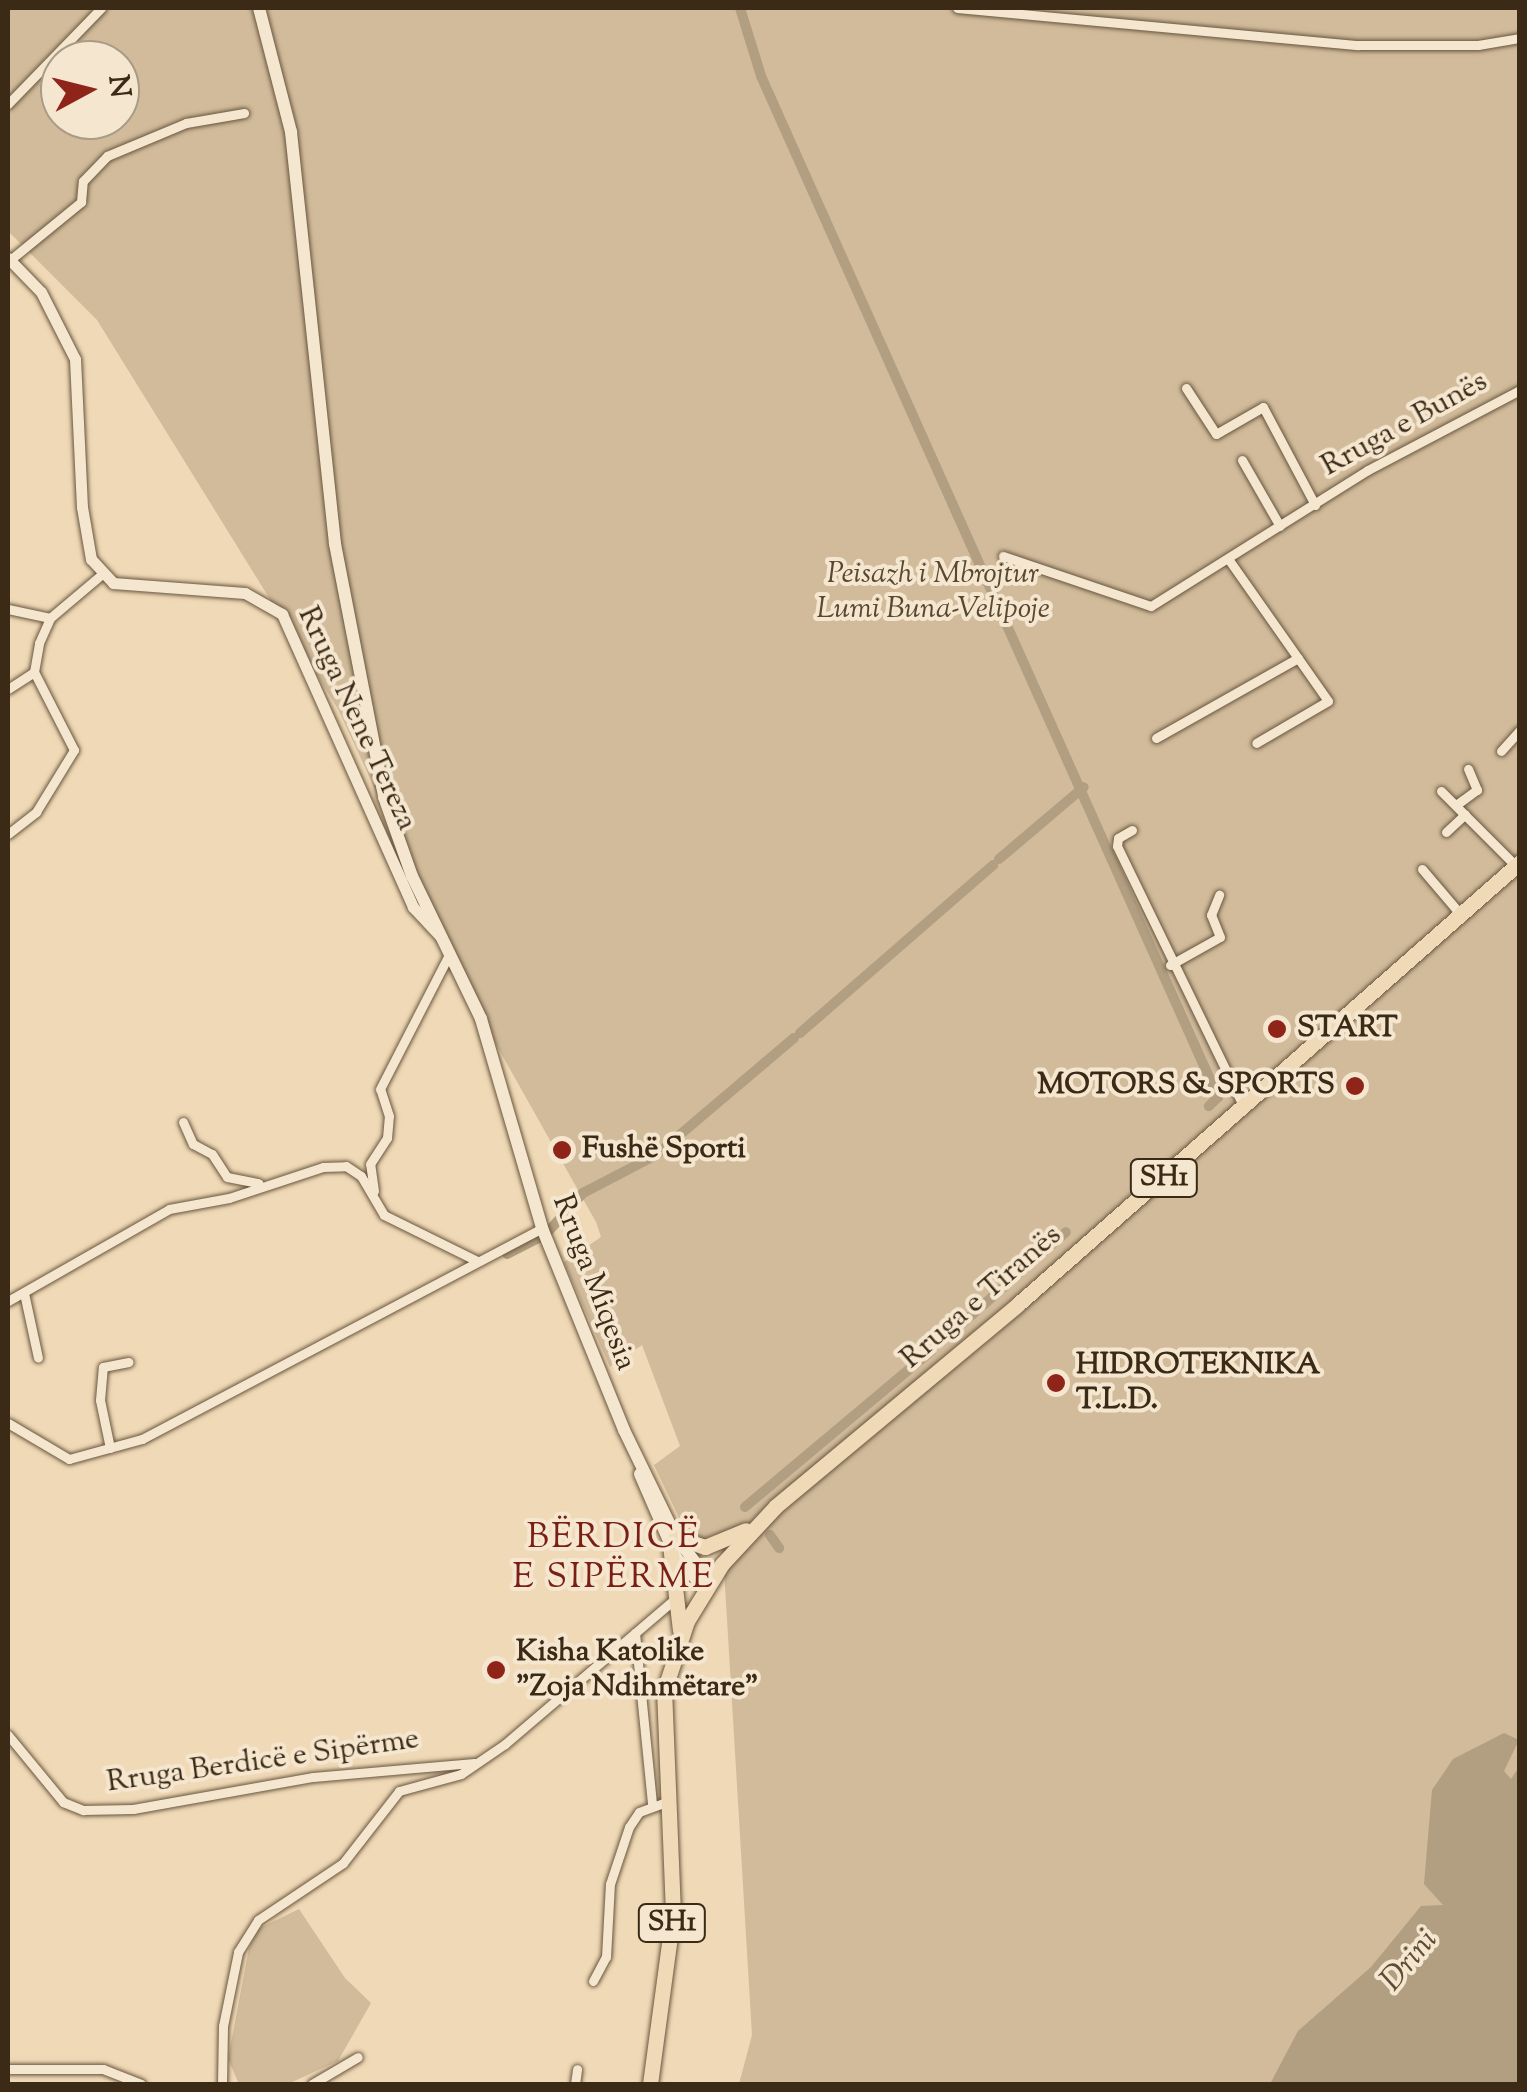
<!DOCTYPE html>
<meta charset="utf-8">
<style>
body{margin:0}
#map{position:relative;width:1527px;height:2092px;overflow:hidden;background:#f0d9b6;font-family:"Sorts Mill Goudy",serif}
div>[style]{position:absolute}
.green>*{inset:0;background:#d1bb9b}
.water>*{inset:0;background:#b29e80}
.canal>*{height:10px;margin:-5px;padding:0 5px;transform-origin:5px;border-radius:5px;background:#b29e80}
.roads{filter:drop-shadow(0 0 2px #68563e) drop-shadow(0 0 2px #68563e)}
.minor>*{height:9px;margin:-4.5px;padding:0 4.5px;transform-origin:4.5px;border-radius:4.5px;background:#f5e6d0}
.tertiary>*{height:11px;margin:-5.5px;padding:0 5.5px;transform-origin:5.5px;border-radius:5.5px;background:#f5e6d0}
.secondary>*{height:12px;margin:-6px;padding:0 6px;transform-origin:6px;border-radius:6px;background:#f5e6d0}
.primary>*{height:15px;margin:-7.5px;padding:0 7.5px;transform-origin:7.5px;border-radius:7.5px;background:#f0d9b6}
.dots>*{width:28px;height:28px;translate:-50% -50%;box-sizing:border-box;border:5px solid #f5e6d0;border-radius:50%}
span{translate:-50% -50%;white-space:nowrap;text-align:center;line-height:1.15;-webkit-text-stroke:8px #f5e6d0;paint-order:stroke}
.shield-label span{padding:2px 8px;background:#f5e6d0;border:2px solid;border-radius:8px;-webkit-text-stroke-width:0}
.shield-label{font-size:28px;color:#3a2a16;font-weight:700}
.street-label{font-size:30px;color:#3a2a16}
.park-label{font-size:30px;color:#584731;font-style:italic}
.poi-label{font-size:30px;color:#3a2a16;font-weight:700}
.left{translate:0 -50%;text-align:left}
.right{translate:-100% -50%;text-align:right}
.water-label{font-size:32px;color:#5e4d36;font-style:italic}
.quarter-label{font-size:35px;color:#7a1f14;letter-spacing:2.5px}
.frame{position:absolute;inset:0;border:10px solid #3a2a16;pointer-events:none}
.north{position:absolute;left:40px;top:40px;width:100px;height:100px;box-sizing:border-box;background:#f5e6d0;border:2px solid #aa9b86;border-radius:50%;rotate:83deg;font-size:28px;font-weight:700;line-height:40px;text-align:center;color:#3a2a16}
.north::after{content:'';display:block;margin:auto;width:35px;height:45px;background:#8f2418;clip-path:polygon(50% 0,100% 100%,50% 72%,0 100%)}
</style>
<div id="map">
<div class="green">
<i style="clip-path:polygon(evenodd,8px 8px,1519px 8px,1519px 2084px,739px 2084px,752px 2035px,723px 1553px,715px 1534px,704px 1540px,683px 1526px,654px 1465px,680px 1446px,642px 1345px,610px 1367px,564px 1262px,601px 1237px,596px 1222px,480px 1016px,338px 709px,97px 320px,8px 231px,8px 8px,60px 60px,120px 60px,120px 120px,60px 120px,60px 60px)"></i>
<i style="clip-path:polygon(299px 1909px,345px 1978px,371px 2003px,338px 2061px,288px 2084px,239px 2084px,228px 2059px,249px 1948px,258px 1929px)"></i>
</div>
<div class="water">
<i style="clip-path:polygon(1504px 1733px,1519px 1740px,1504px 1771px,1511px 1779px,1519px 1767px,1519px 2084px,1270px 2084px,1298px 2031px,1371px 1967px,1421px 1906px,1443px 1905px,1424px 1884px,1432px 1790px,1453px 1759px)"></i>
</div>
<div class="canal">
<i style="left:740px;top:8px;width:71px;rotate:72.8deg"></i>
<i style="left:761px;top:76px;width:1119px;rotate:65.89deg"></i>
<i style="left:1218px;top:1097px;width:13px;rotate:135deg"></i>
<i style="left:999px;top:859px;width:111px;rotate:-40.3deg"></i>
<i style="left:800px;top:1033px;width:256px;rotate:-41deg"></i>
<i style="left:507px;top:1254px;width:44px;rotate:-27.1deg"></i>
<i style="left:546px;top:1234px;width:55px;rotate:-47.9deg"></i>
<i style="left:583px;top:1193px;width:82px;rotate:-27.5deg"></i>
<i style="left:656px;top:1155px;width:181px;rotate:-40.3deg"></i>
<i style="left:948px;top:1336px;width:157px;rotate:-41.4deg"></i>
<i style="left:745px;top:1507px;width:243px;rotate:-40deg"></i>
<i style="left:770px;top:1535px;width:16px;rotate:55deg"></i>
</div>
<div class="roads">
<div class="minor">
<i style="left:957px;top:8px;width:403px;rotate:5.3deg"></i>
<i style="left:1358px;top:45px;width:120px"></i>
<i style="left:1478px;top:45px;width:43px;rotate:-9.5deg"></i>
<i style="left:8px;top:104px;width:134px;rotate:-45.9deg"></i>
<i style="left:10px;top:260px;width:92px;rotate:-39.2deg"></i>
<i style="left:81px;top:202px;width:21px;rotate:-85deg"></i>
<i style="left:83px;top:181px;width:35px;rotate:-46deg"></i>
<i style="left:107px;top:156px;width:86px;rotate:-22.7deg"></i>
<i style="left:186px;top:123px;width:59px;rotate:-9.8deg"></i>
<i style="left:1186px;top:388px;width:55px;rotate:56.9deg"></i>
<i style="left:1216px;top:434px;width:54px;rotate:-29.9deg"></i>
<i style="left:1263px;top:407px;width:111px;rotate:62deg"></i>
<i style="left:1242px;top:460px;width:76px;rotate:60.1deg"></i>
<i style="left:1003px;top:556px;width:156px;rotate:18.7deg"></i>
<i style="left:1151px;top:606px;width:256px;rotate:-32.1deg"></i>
<i style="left:1368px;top:470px;width:172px;rotate:-27.8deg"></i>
<i style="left:1229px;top:560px;width:172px;rotate:54.9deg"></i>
<i style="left:1328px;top:701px;width:83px;rotate:149.7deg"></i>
<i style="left:8px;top:609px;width:43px;rotate:12.1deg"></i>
<i style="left:8px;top:689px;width:31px;rotate:-33deg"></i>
<i style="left:1156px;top:738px;width:163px;rotate:-29.4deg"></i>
<i style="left:1501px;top:751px;width:28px;rotate:-48deg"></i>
<i style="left:1441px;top:791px;width:106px;rotate:45deg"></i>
<i style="left:1456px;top:805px;width:26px;rotate:-36deg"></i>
<i style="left:1477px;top:790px;width:23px;rotate:-113deg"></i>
<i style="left:1132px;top:830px;width:16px;rotate:150deg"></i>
<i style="left:1118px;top:838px;width:8px;rotate:97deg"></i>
<i style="left:1117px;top:846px;width:290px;rotate:64.1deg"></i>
<i style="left:1446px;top:832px;width:26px;rotate:-43deg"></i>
<i style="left:8px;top:834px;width:36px;rotate:-38deg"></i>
<i style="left:36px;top:812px;width:73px;rotate:-58.5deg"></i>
<i style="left:74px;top:750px;width:88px;rotate:-117.1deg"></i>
<i style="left:34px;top:672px;width:29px;rotate:-80deg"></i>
<i style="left:39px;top:643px;width:27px;rotate:-66deg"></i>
<i style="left:50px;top:618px;width:68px;rotate:-40.2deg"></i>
<i style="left:1422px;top:869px;width:62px;rotate:49.6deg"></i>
<i style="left:1170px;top:965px;width:57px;rotate:-29.2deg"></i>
<i style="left:1220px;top:937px;width:24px;rotate:-112deg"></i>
<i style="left:1211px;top:915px;width:22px;rotate:-68deg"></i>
<i style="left:183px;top:1122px;width:24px;rotate:66deg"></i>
<i style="left:193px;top:1144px;width:21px;rotate:28deg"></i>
<i style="left:212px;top:1154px;width:27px;rotate:57deg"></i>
<i style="left:227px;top:1177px;width:32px;rotate:11deg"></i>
<i style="left:374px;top:1191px;width:27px;rotate:-98deg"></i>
<i style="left:370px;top:1164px;width:31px;rotate:-57deg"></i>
<i style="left:387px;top:1138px;width:22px;rotate:-85deg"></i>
<i style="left:389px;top:1116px;width:28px;rotate:-108deg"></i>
<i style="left:380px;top:1089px;width:153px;rotate:-62.8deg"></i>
<i style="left:24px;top:1293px;width:66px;rotate:77.8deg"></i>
<i style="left:8px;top:1301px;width:185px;rotate:-29.7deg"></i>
<i style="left:169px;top:1209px;width:61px;rotate:-10.4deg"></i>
<i style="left:229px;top:1198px;width:99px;rotate:-18.3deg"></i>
<i style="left:323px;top:1167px;width:23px;rotate:-2deg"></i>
<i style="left:346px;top:1166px;width:18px;rotate:34deg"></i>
<i style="left:361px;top:1176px;width:45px;rotate:59.5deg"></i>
<i style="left:384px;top:1215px;width:104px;rotate:26.3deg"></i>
<i style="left:8px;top:1423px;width:71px;rotate:30.5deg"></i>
<i style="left:69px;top:1459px;width:76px;rotate:-15.3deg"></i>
<i style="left:142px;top:1439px;width:452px;rotate:-27.8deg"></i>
<i style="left:110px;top:1448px;width:49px;rotate:-101.8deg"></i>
<i style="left:100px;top:1400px;width:33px;rotate:-85deg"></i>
<i style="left:103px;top:1367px;width:26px;rotate:-11deg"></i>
<i style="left:635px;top:1633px;width:172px;rotate:84.3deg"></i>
<i style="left:8px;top:1735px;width:87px;rotate:50.6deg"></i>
<i style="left:63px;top:1802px;width:22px;rotate:22deg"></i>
<i style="left:83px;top:1810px;width:50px;rotate:-1.1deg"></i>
<i style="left:133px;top:1809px;width:183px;rotate:-10.1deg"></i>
<i style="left:313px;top:1777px;width:162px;rotate:-5deg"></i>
<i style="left:593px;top:1981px;width:27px;rotate:-62deg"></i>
<i style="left:606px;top:1957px;width:73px;rotate:-86.9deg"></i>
<i style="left:610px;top:1884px;width:60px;rotate:-71.6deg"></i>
<i style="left:629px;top:1827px;width:18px;rotate:-56deg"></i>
<i style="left:639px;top:1812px;width:29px;rotate:-20deg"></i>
<i style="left:8px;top:2069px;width:95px"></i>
<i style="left:103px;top:2069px;width:41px;rotate:21.5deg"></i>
<i style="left:222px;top:2084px;width:58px;rotate:-89deg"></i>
<i style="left:223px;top:2026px;width:76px;rotate:-78.5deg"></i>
<i style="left:238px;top:1952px;width:38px;rotate:-58deg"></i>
<i style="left:258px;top:1920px;width:102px;rotate:-33.8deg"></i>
<i style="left:343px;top:1863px;width:91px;rotate:-52.1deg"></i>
<i style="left:399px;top:1791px;width:64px;rotate:-15.3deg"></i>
<i style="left:461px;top:1774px;width:53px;rotate:-34.3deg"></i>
<i style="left:505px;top:1744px;width:228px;rotate:-40.5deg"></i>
<i style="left:312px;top:2084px;width:53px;rotate:-30.4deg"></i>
<i style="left:575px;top:2084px;width:15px;rotate:-82deg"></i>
</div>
<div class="tertiary">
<i style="left:8px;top:258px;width:47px;rotate:45.9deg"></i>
<i style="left:41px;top:292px;width:75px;rotate:63.1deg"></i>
<i style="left:75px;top:359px;width:148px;rotate:87.3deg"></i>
<i style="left:82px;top:507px;width:53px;rotate:80.2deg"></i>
<i style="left:91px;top:559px;width:33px;rotate:47deg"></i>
<i style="left:113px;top:583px;width:132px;rotate:4.3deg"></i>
<i style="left:245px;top:593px;width:43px;rotate:29.6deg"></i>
<i style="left:282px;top:614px;width:321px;rotate:65.9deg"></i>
<i style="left:413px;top:907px;width:41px;rotate:47deg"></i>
</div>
<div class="secondary">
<i style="left:259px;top:8px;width:128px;rotate:75.5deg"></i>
<i style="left:291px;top:132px;width:414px;rotate:83.9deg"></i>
<i style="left:335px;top:544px;width:258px;rotate:79deg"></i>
<i style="left:384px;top:797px;width:84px;rotate:70.5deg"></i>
<i style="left:412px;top:876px;width:159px;rotate:64.2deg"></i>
<i style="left:481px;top:1019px;width:218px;rotate:73.7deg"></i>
<i style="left:542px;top:1228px;width:218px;rotate:67.9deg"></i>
<i style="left:624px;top:1430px;width:119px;rotate:64.1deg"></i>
<i style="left:676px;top:1537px;width:56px;rotate:52.9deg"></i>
<i style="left:640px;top:1474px;width:93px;rotate:66.5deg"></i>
<i style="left:677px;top:1559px;width:42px;rotate:46deg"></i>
</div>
<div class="primary">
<i style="left:676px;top:1537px;width:31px;rotate:19deg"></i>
<i style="left:705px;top:1547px;width:44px;rotate:-22.5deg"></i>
<i style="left:670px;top:1545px;width:86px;rotate:83.3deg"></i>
<i style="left:650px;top:2084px;width:173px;rotate:-82.3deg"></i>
<i style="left:673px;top:1913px;width:222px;rotate:-92.3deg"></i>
<i style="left:664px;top:1691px;width:74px;rotate:-71.8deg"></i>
<i style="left:687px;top:1621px;width:67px;rotate:-58.4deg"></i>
<i style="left:722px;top:1564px;width:79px;rotate:-47deg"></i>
<i style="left:776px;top:1506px;width:314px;rotate:-39.8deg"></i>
<i style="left:1017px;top:1305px;width:670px;rotate:-41.37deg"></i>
</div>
</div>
<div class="dots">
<i style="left:1277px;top:1029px;background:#8f2418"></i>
<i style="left:1355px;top:1086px;background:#8f2418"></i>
<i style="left:562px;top:1150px;background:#8f2418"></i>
<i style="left:1056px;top:1383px;background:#8f2418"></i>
<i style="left:496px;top:1670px;background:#8f2418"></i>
</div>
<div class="shield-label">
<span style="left:1164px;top:1178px">SH1</span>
<span style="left:672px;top:1923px">SH1</span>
</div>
<div class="street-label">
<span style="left:1405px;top:425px;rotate:-29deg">Rruga e Bunës</span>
<span style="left:356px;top:719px;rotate:65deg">Rruga Nene Tereza</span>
<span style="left:593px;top:1283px;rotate:69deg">Rruga Miqesia</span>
<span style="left:982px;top:1298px;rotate:-41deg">Rruga e Tiranës</span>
<span style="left:263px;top:1762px;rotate:-8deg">Rruga Berdicë e Sipërme</span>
</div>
<div class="park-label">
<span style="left:933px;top:592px">Peisazh i Mbrojtur<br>Lumi Buna-Velipoje</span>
</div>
<div class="poi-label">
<span class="left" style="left:1297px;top:1029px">START</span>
<span class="right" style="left:1335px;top:1086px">MOTORS &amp; SPORTS</span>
<span class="left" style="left:582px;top:1150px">Fushë Sporti</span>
<span class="left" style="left:1076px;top:1383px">HIDROTEKNIKA<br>T.L.D.</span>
<span class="left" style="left:516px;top:1670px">Kisha Katolike<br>"Zoja Ndihmëtare"</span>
</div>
<div class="water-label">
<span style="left:1410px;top:1961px;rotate:-50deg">Drini</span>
</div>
<div class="quarter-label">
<span style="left:614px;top:1559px">BËRDICË<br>E SIPËRME</span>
</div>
<div class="frame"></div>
<div class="north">N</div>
</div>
